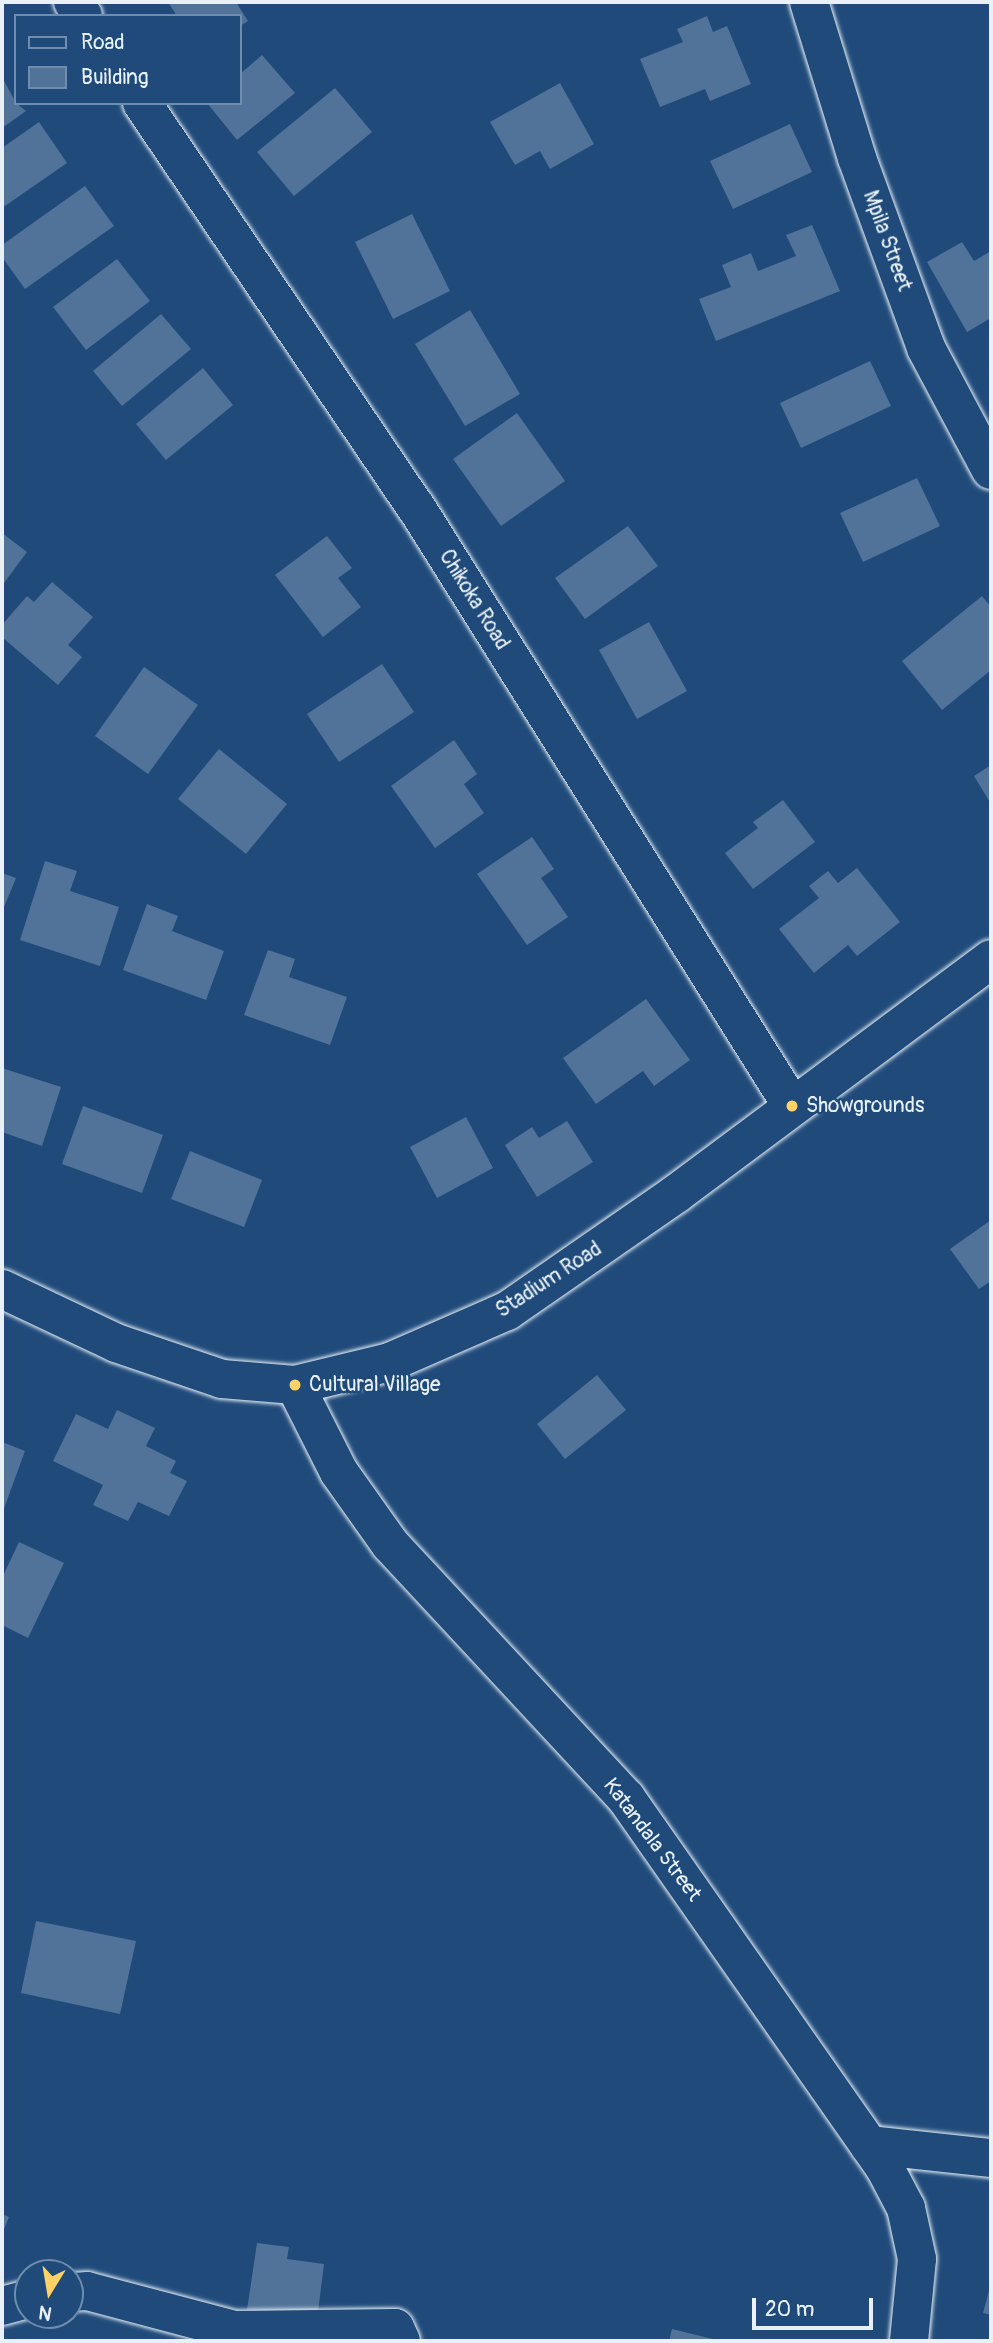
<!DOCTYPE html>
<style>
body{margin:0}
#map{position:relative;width:993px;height:2343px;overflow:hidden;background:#1f4a7a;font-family:Pangolin,sans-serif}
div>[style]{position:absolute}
.building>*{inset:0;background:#517399}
.roads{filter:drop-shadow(0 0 2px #e8f1f8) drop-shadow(0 0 2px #e8f1f8)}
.minor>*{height:38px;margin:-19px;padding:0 19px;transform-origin:19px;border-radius:19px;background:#1f4a7a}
.tertiary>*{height:38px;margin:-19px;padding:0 19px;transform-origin:19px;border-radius:19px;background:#1f4a7a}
.dots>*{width:19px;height:19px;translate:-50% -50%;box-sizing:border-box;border:4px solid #1f4a7a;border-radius:50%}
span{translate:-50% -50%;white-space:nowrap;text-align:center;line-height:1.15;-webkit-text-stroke:5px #1f4a7a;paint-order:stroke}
.street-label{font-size:21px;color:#e8f1f8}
.poi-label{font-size:21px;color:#e8f1f8}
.left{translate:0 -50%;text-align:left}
.frame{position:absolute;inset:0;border:4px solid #e8f1f8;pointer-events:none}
.legend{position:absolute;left:14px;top:14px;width:228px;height:91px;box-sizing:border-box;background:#1f4a7a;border:2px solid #6f8dac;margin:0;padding:9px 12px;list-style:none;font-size:21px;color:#e8f1f8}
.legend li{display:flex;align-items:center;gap:14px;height:35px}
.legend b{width:35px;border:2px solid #6f8dac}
.north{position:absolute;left:14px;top:2259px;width:70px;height:70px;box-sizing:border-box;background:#1f4a7a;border:2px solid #6f8dac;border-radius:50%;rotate:191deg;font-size:19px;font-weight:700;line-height:28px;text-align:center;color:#e8f1f8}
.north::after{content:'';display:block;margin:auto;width:24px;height:32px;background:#ffd166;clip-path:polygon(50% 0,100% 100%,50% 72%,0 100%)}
.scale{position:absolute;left:752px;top:2298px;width:121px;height:32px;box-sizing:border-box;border:4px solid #e8f1f8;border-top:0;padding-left:9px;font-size:21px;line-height:24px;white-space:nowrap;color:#e8f1f8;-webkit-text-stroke:5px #1f4a7a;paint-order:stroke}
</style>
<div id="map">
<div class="building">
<i style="clip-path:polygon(168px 2px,236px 2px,248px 21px,240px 26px,240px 16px,177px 16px)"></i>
<i style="clip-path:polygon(707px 16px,713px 32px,727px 26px,751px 84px,710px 101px,705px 89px,660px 107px,640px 59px,683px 42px,677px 29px)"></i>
<i style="clip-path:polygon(262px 55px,295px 93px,237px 140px,207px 103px,240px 103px,240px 74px)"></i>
<i style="clip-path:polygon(2px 77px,16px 103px,26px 111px,2px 128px)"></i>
<i style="clip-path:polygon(560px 83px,594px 144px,550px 169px,540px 151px,515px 165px,490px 122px)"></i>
<i style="clip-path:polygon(335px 88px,372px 132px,294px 196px,257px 152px)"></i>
<i style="clip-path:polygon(39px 122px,67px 163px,2px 208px,2px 148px)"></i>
<i style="clip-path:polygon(790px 124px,812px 172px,733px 209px,710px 161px)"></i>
<i style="clip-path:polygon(85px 186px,114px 226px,25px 289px,2px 257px,2px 245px)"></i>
<i style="clip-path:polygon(412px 214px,450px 291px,393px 319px,355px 242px)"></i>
<i style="clip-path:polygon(812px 225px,840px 291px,716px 341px,699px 299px,731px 287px,722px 265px,751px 253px,758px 271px,796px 256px,786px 235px)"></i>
<i style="clip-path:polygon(962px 242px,974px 261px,991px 251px,991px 318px,967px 332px,927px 262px)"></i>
<i style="clip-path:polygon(117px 259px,150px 301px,86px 350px,53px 307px)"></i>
<i style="clip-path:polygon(470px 310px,520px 394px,465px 426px,415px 344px)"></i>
<i style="clip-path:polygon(161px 314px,191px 349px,122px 406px,93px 371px)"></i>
<i style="clip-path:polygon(870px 361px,891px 406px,801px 448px,780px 403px)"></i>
<i style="clip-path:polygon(203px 368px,233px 405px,166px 460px,136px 424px)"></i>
<i style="clip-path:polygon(517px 413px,565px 481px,501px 526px,453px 459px)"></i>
<i style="clip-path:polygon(917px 478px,940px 526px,863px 562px,840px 513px)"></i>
<i style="clip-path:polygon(628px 526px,658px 566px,585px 619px,555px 578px)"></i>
<i style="clip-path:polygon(2px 533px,27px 552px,4px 583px,2px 582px)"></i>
<i style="clip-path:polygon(327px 536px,352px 568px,338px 578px,361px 607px,323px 637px,275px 575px)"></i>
<i style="clip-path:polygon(52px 582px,93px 617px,68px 645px,82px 657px,58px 685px,2px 637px,2px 625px,27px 596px,34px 602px)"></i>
<i style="clip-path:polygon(982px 596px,991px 607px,991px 670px,942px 710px,902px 661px)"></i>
<i style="clip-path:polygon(649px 622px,687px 691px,637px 719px,599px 650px)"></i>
<i style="clip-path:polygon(382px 664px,414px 712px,339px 762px,307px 714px)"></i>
<i style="clip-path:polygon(144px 667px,198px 705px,148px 774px,95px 736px)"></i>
<i style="clip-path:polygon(454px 740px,477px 774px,464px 784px,484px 813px,435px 848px,391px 786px)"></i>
<i style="clip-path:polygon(219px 749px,287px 804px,246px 854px,178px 799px)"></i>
<i style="clip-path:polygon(991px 765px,991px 804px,974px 776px)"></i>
<i style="clip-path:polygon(783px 800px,815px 842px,753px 889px,725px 853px,758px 828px,753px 822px)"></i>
<i style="clip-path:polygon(532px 837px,554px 869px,541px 878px,568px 917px,527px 945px,477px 874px)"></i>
<i style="clip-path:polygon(45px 861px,77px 871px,70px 891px,119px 907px,100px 966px,20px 940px)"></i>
<i style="clip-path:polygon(857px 868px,900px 922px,857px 956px,848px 945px,814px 973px,779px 929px,819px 898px,809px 886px,828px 871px,838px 883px)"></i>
<i style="clip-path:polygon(2px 873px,16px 878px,2px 912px)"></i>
<i style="clip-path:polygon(147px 904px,178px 916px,172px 931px,224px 951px,206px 1000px,123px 970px)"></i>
<i style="clip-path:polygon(268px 950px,295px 959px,289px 977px,347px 997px,330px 1045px,244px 1015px)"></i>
<i style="clip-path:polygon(646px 999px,690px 1060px,654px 1086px,643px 1071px,596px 1104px,563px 1058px)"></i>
<i style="clip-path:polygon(2px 1068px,61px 1087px,42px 1146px,2px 1132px)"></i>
<i style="clip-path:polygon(83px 1106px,163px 1135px,142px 1193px,62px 1164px)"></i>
<i style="clip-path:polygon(466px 1117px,493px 1168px,437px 1198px,410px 1147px)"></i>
<i style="clip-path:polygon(567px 1121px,593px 1162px,537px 1197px,505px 1145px,532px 1127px,539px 1138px)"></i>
<i style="clip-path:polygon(190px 1151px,262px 1180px,244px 1227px,171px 1199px)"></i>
<i style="clip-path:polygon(991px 1220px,991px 1281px,979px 1289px,950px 1249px)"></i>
<i style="clip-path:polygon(597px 1375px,626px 1410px,565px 1459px,537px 1424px)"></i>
<i style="clip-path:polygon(117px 1410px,155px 1428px,146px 1446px,176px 1461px,170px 1473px,187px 1481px,169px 1516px,138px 1502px,128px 1521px,93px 1505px,103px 1485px,53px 1461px,76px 1414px,108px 1429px)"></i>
<i style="clip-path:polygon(2px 1442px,25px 1451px,2px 1514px)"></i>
<i style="clip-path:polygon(19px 1542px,64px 1563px,28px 1638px,2px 1625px,2px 1578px)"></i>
<i style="clip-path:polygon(36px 1921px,136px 1941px,120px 2014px,21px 1993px)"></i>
<i style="clip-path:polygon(2px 2214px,9px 2217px,2px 2234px)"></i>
<i style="clip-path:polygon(257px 2243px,289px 2247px,287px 2259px,324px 2264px,317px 2320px,247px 2310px)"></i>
<i style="clip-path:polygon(990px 2287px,991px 2287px,991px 2315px,983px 2313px)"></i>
<i style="clip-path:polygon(672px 2329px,717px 2340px,717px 2341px,669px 2341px)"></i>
</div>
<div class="roads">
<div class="minor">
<i style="left:809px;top:2px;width:163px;rotate:72.9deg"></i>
<i style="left:857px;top:158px;width:202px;rotate:70deg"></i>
<i style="left:926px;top:348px;width:138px;rotate:62deg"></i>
<i style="left:295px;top:1385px;width:97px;rotate:63.2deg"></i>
<i style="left:339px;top:1472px;width:88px;rotate:54.7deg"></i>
<i style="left:390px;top:1544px;width:347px;rotate:47.1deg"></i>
<i style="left:626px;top:1798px;width:452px;rotate:55deg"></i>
<i style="left:885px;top:2168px;width:45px;rotate:62.3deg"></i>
<i style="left:906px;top:2208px;width:52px;rotate:77.8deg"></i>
<i style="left:917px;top:2259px;width:82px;rotate:95.6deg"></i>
<i style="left:869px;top:2145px;width:123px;rotate:6.1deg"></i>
<i style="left:70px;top:2292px;width:17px;rotate:-3deg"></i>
<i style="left:87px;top:2291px;width:153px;rotate:14.8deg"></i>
<i style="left:235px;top:2330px;width:160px;rotate:-0.7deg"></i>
<i style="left:395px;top:2328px;width:14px;rotate:65deg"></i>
<i style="left:2px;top:2306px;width:27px;rotate:-15deg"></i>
</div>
<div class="tertiary">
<i style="left:73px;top:2px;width:17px;rotate:54deg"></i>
<i style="left:142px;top:103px;width:488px;rotate:55.9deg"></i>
<i style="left:416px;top:507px;width:707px;rotate:57.88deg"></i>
<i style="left:2px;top:1289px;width:126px;rotate:25.3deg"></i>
<i style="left:116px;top:1343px;width:112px;rotate:18.8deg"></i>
<i style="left:222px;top:1379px;width:73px;rotate:4.7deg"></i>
<i style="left:295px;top:1385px;width:98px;rotate:-13.6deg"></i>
<i style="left:390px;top:1362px;width:128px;rotate:-23.6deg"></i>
<i style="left:507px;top:1311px;width:206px;rotate:-34.7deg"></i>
<i style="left:676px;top:1194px;width:393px;rotate:-36.7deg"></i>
</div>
</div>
<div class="dots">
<i style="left:792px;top:1106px;background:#ffd166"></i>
<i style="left:295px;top:1385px;background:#ffd166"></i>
</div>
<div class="street-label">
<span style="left:887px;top:241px;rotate:70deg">Mpila Street</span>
<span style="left:474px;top:600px;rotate:58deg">Chikoka Road</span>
<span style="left:549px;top:1280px;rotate:-33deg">Stadium Road</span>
<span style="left:652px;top:1840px;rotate:53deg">Katandala Street</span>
</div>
<div class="poi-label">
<span class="left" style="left:806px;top:1106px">Showgrounds</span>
<span class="left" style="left:309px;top:1385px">Cultural Village</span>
</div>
<div class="frame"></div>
<ul class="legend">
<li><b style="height:9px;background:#1f4a7a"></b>Road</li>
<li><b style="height:19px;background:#517399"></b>Building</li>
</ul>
<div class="north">N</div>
<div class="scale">20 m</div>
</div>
